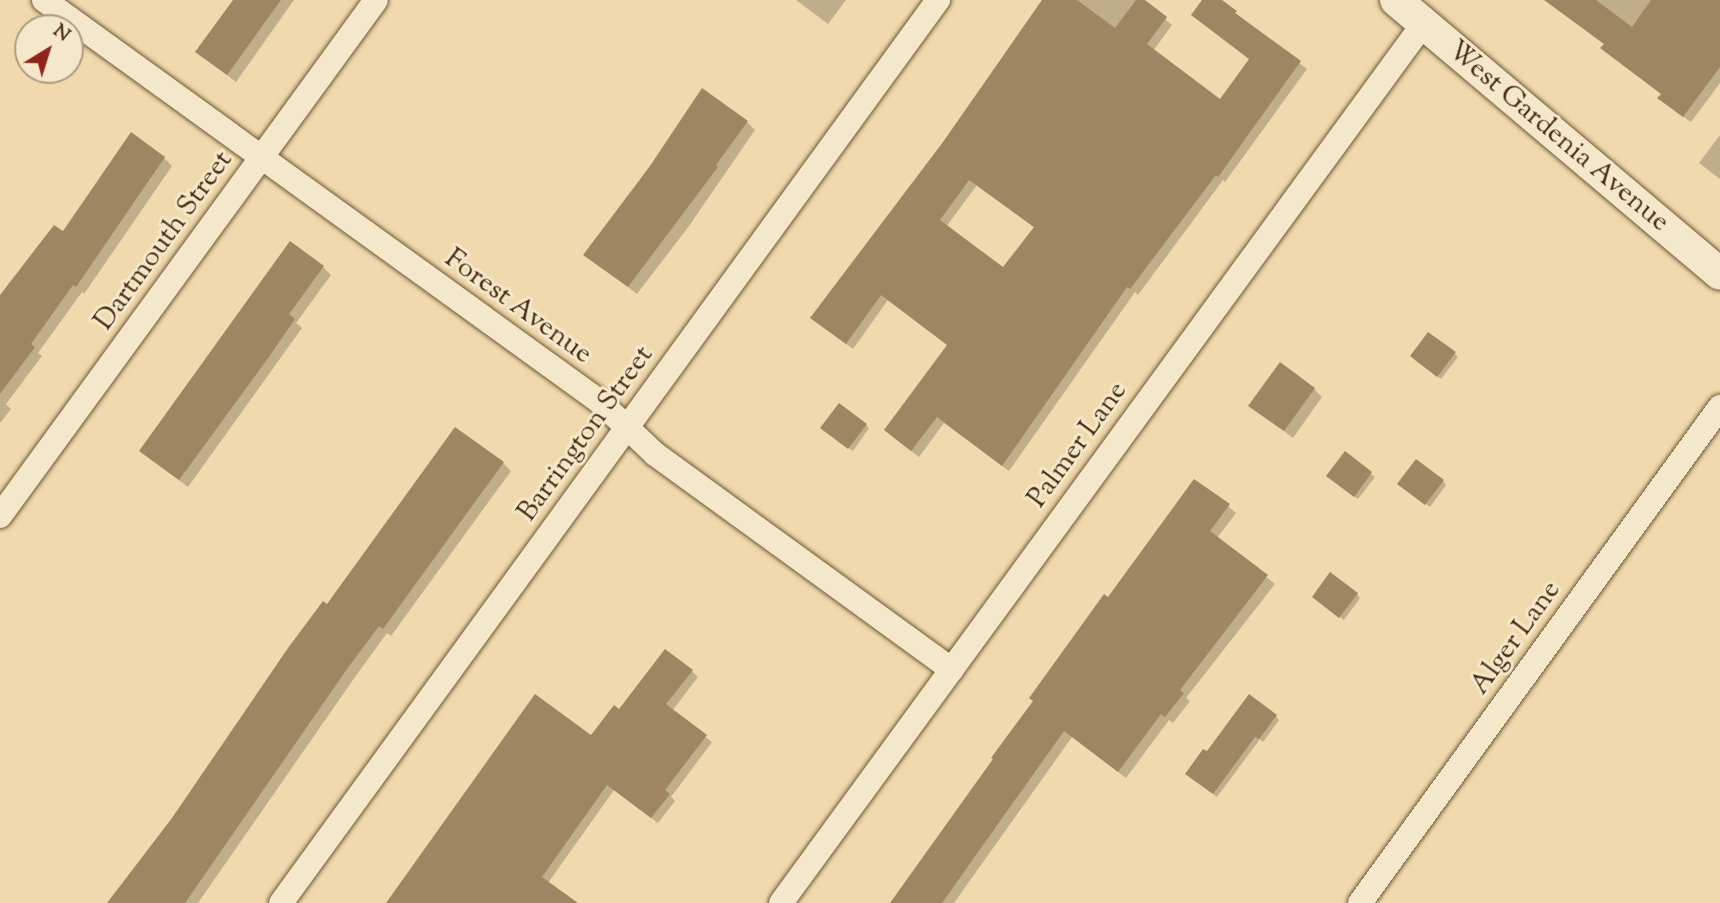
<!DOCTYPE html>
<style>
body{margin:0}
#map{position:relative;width:1720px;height:903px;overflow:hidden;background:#f0daad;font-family:"Sorts Mill Goudy",serif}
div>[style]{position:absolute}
.shadow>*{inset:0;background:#0003}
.building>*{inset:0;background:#9e8662}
.roads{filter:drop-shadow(0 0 2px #705737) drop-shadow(0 0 2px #705737)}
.minor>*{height:24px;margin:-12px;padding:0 12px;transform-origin:12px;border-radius:12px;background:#f5e7ca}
.tertiary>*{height:32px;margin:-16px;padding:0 16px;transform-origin:16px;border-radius:16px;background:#f5e7ca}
span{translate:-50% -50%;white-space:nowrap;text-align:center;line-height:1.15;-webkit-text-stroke:6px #f5e7ca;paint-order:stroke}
.street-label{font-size:28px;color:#462b10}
.north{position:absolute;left:14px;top:14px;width:70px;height:70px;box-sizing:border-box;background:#f5e7ca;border:2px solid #af9c80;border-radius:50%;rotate:38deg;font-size:19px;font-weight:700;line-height:28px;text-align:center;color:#462b10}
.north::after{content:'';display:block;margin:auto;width:24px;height:32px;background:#8f2418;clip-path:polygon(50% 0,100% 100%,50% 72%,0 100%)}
</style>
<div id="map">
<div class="shadow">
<i style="clip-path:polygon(236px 0,294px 0,236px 82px,206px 59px)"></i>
<i style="clip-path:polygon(796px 0,846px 0,828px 24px)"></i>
<i style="clip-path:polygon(evenodd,1042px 0,1142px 0,1172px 25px,1153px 51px,1220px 101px,1251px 60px,1204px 0,1219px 0,1307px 69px,1225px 182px,1223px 180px,1138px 295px,1135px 292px,1009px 471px,944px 423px,919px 457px,893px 437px,949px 346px,888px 300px,853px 349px,819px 324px,1042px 0,977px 185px,1035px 228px,1004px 269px,946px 227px,977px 185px)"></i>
<i style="clip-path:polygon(1547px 0,1717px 0,1720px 3px,1720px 83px,1691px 122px,1667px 105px,1662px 94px,1605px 45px)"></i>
<i style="clip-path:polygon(747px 122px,755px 130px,689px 226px,637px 294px,585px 254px)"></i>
<i style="clip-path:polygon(1720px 135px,1720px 179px,1699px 163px)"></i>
<i style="clip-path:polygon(164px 158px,172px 166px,84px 294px,82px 292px,38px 353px,42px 356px,6px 404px,11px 409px,0 423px,0 300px,63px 234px)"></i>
<i style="clip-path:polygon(323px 267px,331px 275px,296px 323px,302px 328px,188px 487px,149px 458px,141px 450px)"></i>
<i style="clip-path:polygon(1455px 354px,1458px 357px,1441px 379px,1415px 360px)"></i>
<i style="clip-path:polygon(1314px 389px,1322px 397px,1293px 438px,1259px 413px)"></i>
<i style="clip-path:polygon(866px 425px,869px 428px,853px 451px,826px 431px)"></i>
<i style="clip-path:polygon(1345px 454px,1375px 477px,1358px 499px,1332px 480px)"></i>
<i style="clip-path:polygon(503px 463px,511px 471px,391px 636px,387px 633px,355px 677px,198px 903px,111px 903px,327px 606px)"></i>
<i style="clip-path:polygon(1443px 481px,1446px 485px,1430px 507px,1403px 487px)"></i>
<i style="clip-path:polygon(1228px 506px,1236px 513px,1217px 538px,1275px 584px,1186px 698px,1190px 701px,1173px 723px,1169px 720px,1126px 778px,1072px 737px,954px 903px,892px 903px,1109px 599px)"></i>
<i style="clip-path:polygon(1357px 594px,1360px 598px,1344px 620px,1318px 600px)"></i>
<i style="clip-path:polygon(692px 671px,698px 677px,672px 711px,712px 742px,671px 797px,675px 801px,658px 823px,614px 790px,548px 883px,575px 903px,388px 903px,620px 711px)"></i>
<i style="clip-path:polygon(1276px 716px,1279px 720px,1263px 742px,1260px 739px,1217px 797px,1191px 777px,1207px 754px)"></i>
</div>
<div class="building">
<i style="clip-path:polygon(233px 0,281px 0,227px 75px,195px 52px)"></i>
<i style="clip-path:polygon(evenodd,1042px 0,1077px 0,1115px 28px,1136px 0,1145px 0,1167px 17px,1147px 44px,1220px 99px,1249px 59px,1191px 15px,1202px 0,1222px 0,1237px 11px,1235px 13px,1301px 61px,1218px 177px,1216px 175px,1130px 289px,1127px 287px,1002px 466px,937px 417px,911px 451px,884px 430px,947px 345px,881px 295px,846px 344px,810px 318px,943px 142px,1042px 0,969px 180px,1034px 227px,1003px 267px,940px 220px,969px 180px)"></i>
<i style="clip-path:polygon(1544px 0,1596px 0,1632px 27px,1651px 0,1720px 0,1720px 67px,1683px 117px,1657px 98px,1661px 94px,1600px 48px,1604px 44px)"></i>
<i style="clip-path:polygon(702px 88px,748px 121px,716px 165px,718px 167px,628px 287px,583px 255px,650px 166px)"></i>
<i style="clip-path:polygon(131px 132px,165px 157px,76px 287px,73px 285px,31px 344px,35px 347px,0 394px,0 295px,54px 225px,63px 231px)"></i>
<i style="clip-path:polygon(290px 241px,324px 266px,289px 314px,295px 319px,266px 361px,179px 480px,139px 451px)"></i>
<i style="clip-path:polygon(1428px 332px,1456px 352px,1437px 377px,1410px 356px)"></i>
<i style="clip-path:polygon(1280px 362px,1315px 388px,1284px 431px,1248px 406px)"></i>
<i style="clip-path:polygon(839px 403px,867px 424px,848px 449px,820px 428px)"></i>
<i style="clip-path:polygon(455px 427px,504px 462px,383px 629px,379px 626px,347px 669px,185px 903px,107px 903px,172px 818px,288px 648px,323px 601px,327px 604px)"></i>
<i style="clip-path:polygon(1345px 451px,1372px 472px,1354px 497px,1326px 476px)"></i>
<i style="clip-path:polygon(1416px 459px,1444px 480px,1425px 505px,1397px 484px)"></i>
<i style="clip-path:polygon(1194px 479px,1230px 504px,1210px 531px,1268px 575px,1180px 690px,1184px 693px,1165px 717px,1161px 714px,1118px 772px,1064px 731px,942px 903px,890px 903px,993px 759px,991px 758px,1033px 701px,1029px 698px,1073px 637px,1104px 594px,1108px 597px)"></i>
<i style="clip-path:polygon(1330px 572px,1358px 593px,1339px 618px,1312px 597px)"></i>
<i style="clip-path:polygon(665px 649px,693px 670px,666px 704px,707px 735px,665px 790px,670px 794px,651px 818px,607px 785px,542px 877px,578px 903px,386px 903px,535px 694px,591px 735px,614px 705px,619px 709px)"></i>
<i style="clip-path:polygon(1249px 694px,1277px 715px,1259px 739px,1255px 737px,1213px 794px,1185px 774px,1203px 749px,1207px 751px)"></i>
</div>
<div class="roads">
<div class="minor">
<i style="left:44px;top:0;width:685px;rotate:35.85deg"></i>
<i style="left:599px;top:401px;width:77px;rotate:43.4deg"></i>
<i style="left:655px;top:454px;width:367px;rotate:36deg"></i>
<i style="left:0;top:516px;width:638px;rotate:-53.92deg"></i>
<i style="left:281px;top:903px;width:1117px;rotate:-53.96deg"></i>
<i style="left:781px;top:903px;width:1090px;rotate:-53.85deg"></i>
<i style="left:1360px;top:903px;width:613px;rotate:-54.03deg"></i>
</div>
<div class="tertiary">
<i style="left:1396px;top:0;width:424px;rotate:40.2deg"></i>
</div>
</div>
<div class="street-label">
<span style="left:1558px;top:137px;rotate:40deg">West Gardenia Avenue</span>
<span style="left:164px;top:241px;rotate:-54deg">Dartmouth Street</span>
<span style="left:518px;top:307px;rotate:36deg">Forest Avenue</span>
<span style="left:586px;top:434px;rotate:-54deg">Barrington Street</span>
<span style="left:1078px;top:445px;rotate:-54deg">Palmer Lane</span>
<span style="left:1516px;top:638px;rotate:-54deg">Alger Lane</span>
</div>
<div class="north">N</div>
</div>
